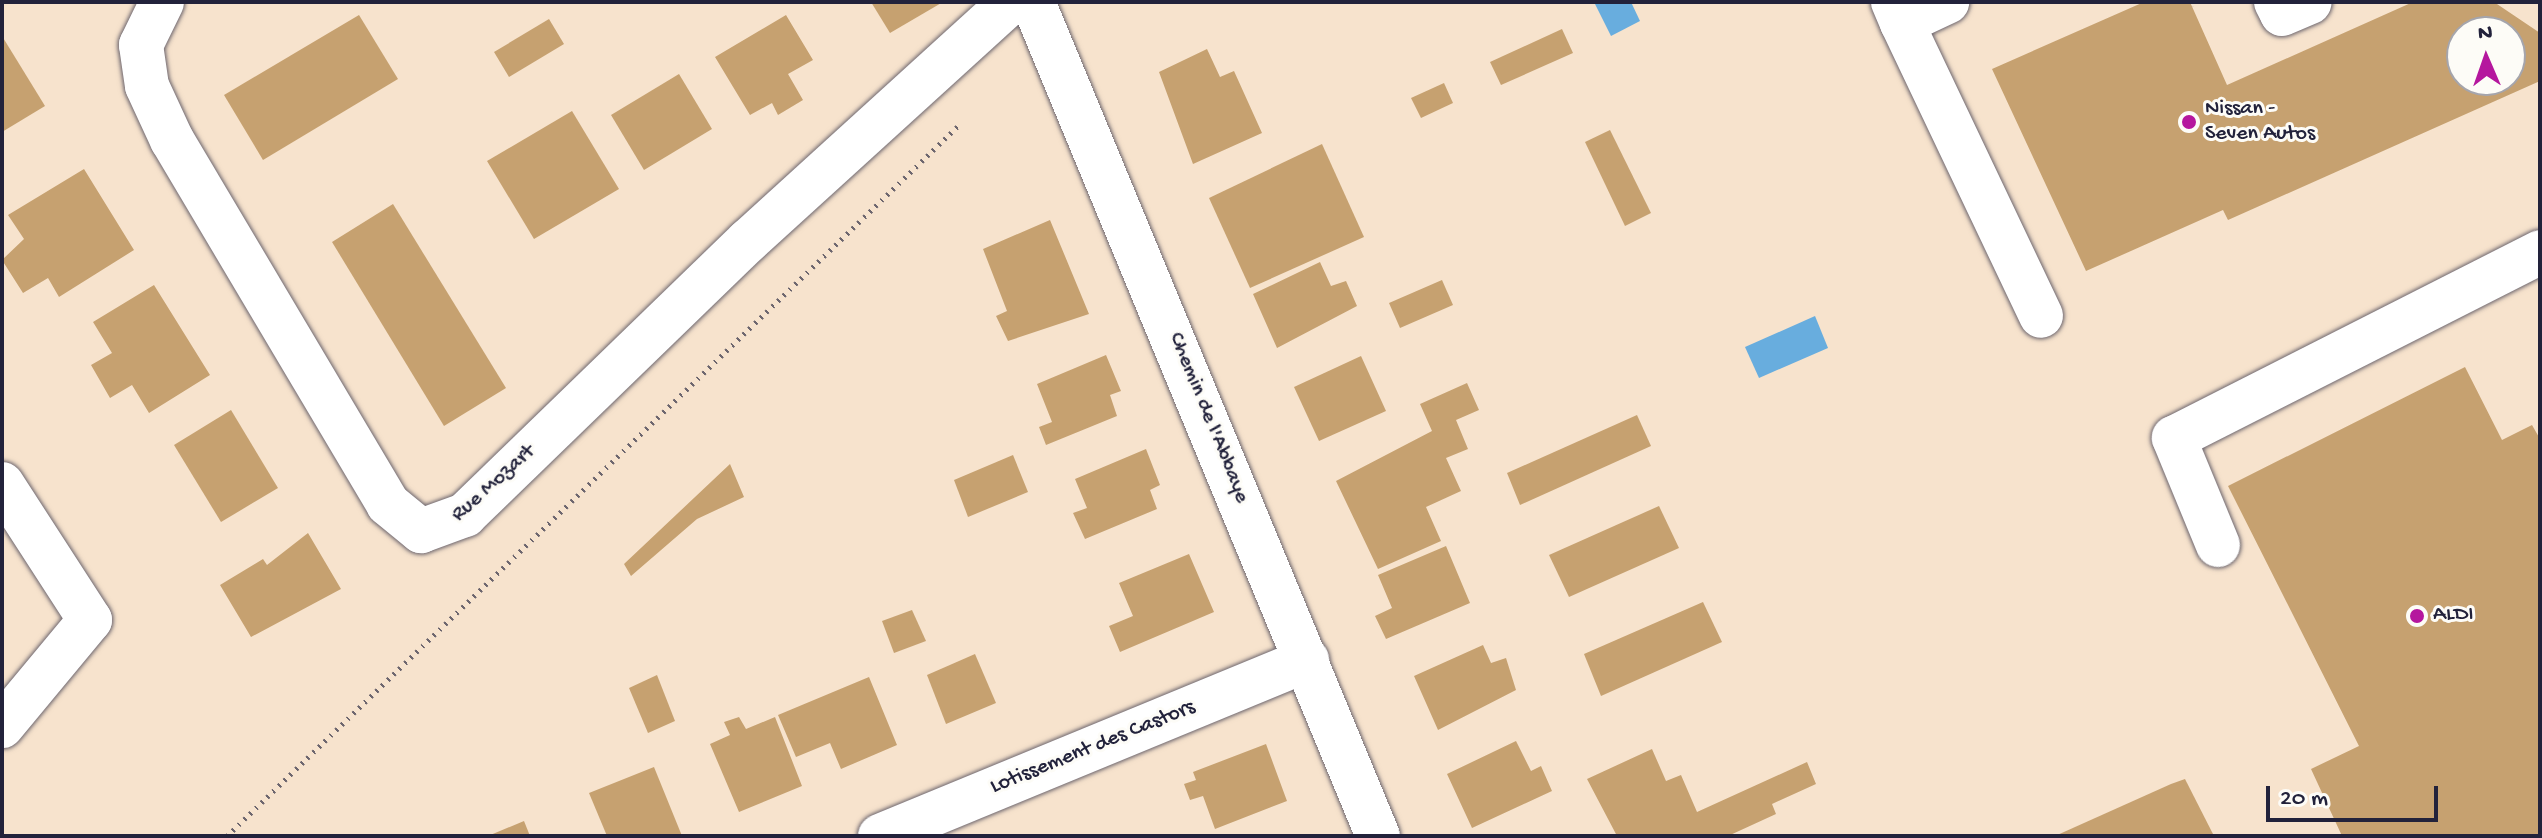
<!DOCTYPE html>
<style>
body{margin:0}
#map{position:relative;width:2542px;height:838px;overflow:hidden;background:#f7e3cd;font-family:"Gochi Hand",sans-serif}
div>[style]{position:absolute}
.water>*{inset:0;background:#68adde}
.building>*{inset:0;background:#c6a170}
.path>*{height:5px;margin-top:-2.5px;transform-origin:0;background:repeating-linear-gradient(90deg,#6d666e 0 2px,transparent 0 8px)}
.roads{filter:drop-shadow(0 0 2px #6d666e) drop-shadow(0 0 2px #6d666e)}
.minor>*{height:44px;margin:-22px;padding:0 22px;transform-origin:22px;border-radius:22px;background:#fff}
.dots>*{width:22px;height:22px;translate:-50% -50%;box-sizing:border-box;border:4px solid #fdfcf7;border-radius:50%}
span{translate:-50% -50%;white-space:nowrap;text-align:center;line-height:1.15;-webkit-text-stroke:6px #fdfcf7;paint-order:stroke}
.poi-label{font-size:22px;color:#22223b}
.left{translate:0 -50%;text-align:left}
.street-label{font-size:22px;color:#22223b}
.frame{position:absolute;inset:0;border:4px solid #22223b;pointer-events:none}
.north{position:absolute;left:2446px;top:16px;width:80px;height:80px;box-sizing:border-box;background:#fdfcf7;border:2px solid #a5a5ac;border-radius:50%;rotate:358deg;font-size:22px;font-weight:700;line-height:32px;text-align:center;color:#22223b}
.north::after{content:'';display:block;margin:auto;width:28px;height:36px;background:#b5179e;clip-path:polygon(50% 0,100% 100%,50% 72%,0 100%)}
.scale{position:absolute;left:2266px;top:786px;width:172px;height:36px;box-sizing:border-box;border:4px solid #22223b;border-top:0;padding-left:10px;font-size:24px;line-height:28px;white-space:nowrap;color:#22223b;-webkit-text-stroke:6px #fdfcf7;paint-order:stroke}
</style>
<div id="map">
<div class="water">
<i style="clip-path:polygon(1594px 2px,1631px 2px,1640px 21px,1611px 36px)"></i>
<i style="clip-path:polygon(1815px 316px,1828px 348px,1759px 378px,1745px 347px)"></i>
</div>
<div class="building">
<i style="clip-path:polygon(871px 2px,943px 2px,890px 33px)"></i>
<i style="clip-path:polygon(evenodd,2144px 2px,2190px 2px,2227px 85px,2413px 2px,2494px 2px,2540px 33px,2540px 81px,2228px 220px,2223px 210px,2086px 271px,1992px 69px,2144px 2px,2462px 32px,2510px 32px,2510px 80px,2462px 80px,2462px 32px)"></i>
<i style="clip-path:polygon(359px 15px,398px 79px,263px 160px,224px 95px)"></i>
<i style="clip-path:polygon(786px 15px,813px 60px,788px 74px,803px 100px,778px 115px,772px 103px,750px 115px,715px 57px)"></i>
<i style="clip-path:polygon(549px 19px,564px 44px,509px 77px,494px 52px)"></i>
<i style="clip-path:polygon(1562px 29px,1573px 53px,1501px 85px,1490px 62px)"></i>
<i style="clip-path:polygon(2px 36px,45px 106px,2px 132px)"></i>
<i style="clip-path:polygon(1207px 49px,1220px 77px,1234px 71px,1262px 133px,1193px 164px,1159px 72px)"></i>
<i style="clip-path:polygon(679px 74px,712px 129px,644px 170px,611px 115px)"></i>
<i style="clip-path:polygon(1444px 83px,1453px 103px,1421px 118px,1411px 98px)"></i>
<i style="clip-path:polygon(572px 111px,619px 189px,534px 239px,487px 161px)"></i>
<i style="clip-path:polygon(1610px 130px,1651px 213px,1625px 226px,1585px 142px)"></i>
<i style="clip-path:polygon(1322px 144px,1364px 237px,1250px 288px,1209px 198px)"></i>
<i style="clip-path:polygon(84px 169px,134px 250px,59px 297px,48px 278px,23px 293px,2px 260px,24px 239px,8px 215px)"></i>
<i style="clip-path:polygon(393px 204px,506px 388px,444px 426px,332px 242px)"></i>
<i style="clip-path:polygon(1050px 220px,1089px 314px,1008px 341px,996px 316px,1007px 311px,983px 249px)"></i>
<i style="clip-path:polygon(1320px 262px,1331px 286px,1346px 281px,1357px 306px,1277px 348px,1253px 294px)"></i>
<i style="clip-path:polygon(1442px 280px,1453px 305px,1400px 328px,1389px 303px)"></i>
<i style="clip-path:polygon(154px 285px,210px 375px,149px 413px,132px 385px,110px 398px,91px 365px,112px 353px,93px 322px)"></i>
<i style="clip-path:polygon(1106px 355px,1121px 391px,1110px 395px,1117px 416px,1046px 445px,1039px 427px,1052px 422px,1037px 384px)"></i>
<i style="clip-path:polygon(1361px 356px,1386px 411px,1319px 441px,1294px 387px)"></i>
<i style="clip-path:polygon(2465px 367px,2502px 440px,2532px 425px,2540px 439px,2540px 836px,2342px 836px,2311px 769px,2359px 746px,2228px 486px)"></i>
<i style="clip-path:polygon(1467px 383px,1479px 410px,1456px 420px,1468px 449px,1446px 458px,1461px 491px,1426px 507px,1441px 541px,1378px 569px,1336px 481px,1432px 431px,1420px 404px)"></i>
<i style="clip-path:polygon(231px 410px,278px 488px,221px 522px,174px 445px)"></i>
<i style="clip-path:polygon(1637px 415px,1651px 446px,1520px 505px,1507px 473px)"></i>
<i style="clip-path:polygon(1146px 449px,1160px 485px,1150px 490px,1157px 509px,1085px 539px,1073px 513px,1087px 508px,1075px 479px)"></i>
<i style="clip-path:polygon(1013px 455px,1028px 492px,968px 517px,954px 480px)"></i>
<i style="clip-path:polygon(730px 464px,744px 497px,697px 519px,631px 576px,624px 564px)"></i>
<i style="clip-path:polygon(1659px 506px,1679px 548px,1569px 597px,1549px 555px)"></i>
<i style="clip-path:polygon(308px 533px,341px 589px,251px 637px,220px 585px,263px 559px,267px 565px)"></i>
<i style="clip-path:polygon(1446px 546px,1470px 603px,1386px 639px,1375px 616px,1392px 608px,1378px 575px)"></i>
<i style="clip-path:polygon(1189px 554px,1214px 612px,1120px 652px,1109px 626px,1133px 616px,1119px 583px)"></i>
<i style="clip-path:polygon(1703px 602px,1722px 642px,1601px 696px,1584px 654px)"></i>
<i style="clip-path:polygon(912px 610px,926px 641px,894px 653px,882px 621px)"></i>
<i style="clip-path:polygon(1483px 645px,1491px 663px,1506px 658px,1516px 690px,1438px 730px,1414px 676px)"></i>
<i style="clip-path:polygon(975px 654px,996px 703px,946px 724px,927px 675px)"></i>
<i style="clip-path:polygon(657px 675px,675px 721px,648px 733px,629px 688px)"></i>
<i style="clip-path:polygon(869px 677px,897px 745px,841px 769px,830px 743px,796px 757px,778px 715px)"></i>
<i style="clip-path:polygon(739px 717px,746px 729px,775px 717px,802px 786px,739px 812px,710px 744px,730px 735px,724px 722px)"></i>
<i style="clip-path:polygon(1516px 741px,1531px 771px,1541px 766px,1552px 791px,1472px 828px,1447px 774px)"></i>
<i style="clip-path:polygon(1266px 744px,1287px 801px,1215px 829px,1203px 796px,1190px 800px,1184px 784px,1196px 780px,1193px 772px)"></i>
<i style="clip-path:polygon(1652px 749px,1666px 781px,1681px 775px,1697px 812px,1807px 762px,1816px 784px,1772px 804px,1776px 814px,1728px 836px,1617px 836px,1587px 779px)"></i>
<i style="clip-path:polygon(654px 767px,682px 836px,607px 836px,589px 793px)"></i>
<i style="clip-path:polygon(2185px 779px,2214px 836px,2055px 836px,2171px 784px)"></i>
<i style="clip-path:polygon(524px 821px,530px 836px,488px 836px)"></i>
</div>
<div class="path">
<i style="left:227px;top:836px;width:1023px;rotate:-44.17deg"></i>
</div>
<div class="roads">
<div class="minor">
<i style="left:162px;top:2px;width:48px;rotate:116deg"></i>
<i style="left:141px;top:45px;width:41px;rotate:81.7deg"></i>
<i style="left:147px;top:86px;width:60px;rotate:65.2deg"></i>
<i style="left:172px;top:140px;width:423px;rotate:59.3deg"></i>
<i style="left:388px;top:504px;width:43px;rotate:39.3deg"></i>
<i style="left:421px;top:531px;width:47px;rotate:-20deg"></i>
<i style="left:465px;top:515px;width:394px;rotate:-44.1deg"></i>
<i style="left:748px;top:241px;width:355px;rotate:-42.3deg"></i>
<i style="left:1033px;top:2px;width:903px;rotate:67.53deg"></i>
<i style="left:1893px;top:2px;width:23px;rotate:67deg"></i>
<i style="left:1902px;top:23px;width:50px;rotate:-25deg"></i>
<i style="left:2276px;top:2px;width:13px;rotate:63deg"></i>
<i style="left:2282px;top:14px;width:30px;rotate:-23deg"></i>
<i style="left:1902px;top:23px;width:324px;rotate:64.6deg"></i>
<i style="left:2px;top:484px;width:162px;rotate:57.1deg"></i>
<i style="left:90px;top:620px;width:138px;rotate:129.7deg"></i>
<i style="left:2218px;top:545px;width:116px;rotate:-112.4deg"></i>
<i style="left:2174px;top:438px;width:411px;rotate:-26.9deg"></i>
<i style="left:880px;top:836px;width:462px;rotate:-22.4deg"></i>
</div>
</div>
<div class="dots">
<i style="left:2189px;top:122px;background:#b5179e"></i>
<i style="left:2417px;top:616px;background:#b5179e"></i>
</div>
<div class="poi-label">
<span class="left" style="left:2205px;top:122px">Nissan -<br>Seven Autos</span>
<span class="left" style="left:2433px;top:616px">ALDI</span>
</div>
<div class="street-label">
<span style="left:1208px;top:418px;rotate:68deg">Chemin de l'Abbaye</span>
<span style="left:494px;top:484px;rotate:-42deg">Rue Mozart</span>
<span style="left:1093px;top:748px;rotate:-22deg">Lotissement des Castors</span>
</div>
<div class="frame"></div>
<div class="north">N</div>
<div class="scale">20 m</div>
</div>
